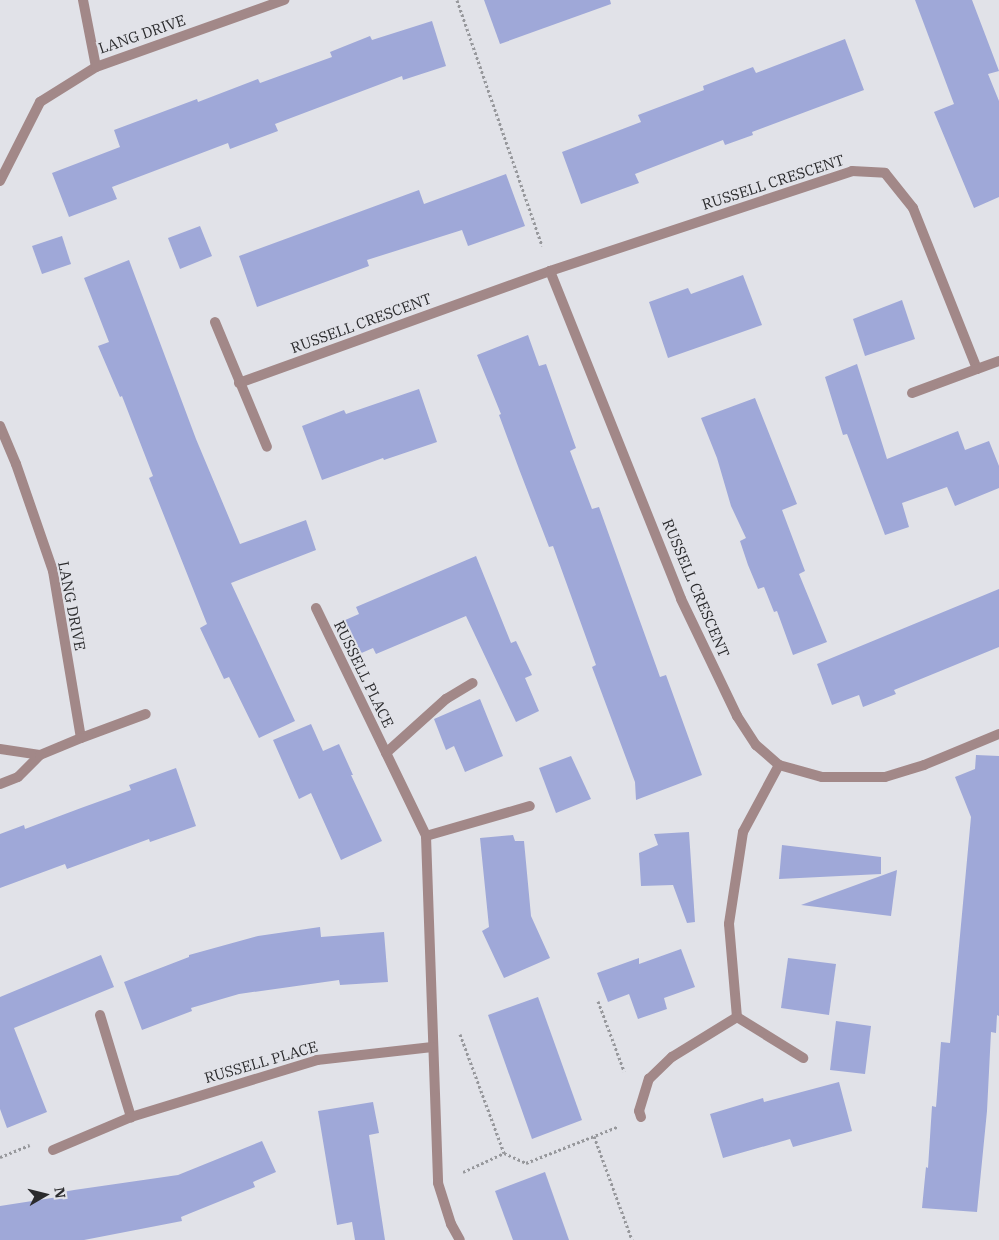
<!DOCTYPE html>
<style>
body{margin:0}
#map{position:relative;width:999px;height:1240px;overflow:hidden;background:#e1e2e8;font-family:"IBM Plex Serif",serif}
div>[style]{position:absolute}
.building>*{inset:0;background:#9fa8d8}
.path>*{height:3px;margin-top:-1.5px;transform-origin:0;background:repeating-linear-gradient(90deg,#97989c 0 2.5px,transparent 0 5px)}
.service>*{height:10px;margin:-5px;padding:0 5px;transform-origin:5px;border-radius:5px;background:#a28888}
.minor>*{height:10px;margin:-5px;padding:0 5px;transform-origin:5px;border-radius:5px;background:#a28888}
span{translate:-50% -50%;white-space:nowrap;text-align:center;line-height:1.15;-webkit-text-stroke:4px #e1e2e8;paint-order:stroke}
.street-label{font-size:15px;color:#2b2b2d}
.north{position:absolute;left:20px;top:1170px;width:50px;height:50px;-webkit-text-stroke:4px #e1e2e8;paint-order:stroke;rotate:82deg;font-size:14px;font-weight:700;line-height:20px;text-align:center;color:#2b2b2d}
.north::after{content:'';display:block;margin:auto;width:18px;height:22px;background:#2b2b2d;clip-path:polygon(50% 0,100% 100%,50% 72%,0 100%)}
</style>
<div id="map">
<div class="building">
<i style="clip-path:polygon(484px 0,610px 0,611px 4px,500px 44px)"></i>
<i style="clip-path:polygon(915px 0,972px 0,999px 71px,988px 74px,999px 101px,999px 197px,974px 208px,934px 112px,954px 104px)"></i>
<i style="clip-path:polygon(432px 21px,446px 66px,403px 80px,402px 76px,275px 124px,278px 131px,230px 149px,228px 143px,112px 187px,117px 199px,69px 217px,52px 173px,120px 147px,114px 130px,197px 99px,198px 102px,258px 79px,260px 83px,332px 57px,330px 52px,370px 36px,372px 40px)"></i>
<i style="clip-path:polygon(845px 39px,864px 90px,752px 132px,753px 135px,725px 145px,723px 140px,635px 174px,639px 183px,581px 204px,562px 152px,641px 122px,638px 115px,704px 90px,703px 86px,753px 67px,756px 73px)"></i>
<i style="clip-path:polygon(506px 174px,525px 226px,468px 246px,462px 230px,367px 260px,369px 266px,257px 307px,239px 256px,419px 190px,424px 204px)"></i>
<i style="clip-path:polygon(200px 226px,212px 256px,180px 269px,168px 238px)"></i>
<i style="clip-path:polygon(62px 236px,71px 264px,42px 274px,32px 246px)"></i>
<i style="clip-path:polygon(129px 260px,196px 439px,240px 544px,306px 520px,316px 550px,231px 583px,295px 721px,259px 738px,229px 677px,224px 679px,200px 628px,207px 624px,149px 478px,153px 476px,122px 396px,120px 397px,98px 346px,109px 342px,84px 278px)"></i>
<i style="clip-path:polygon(743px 275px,762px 325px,668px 358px,649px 302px,688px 288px,691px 294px)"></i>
<i style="clip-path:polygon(902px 300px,915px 339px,865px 356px,853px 319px)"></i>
<i style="clip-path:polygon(528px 335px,539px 366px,546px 364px,576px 448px,570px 451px,592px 509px,599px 507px,660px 677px,666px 675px,702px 775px,636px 800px,635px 782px,592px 667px,596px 665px,553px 546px,549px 547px,519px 469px,499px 415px,501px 414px,477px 355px)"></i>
<i style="clip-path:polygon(857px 364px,887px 459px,958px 431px,965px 450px,989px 441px,999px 466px,999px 488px,955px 506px,947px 487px,902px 503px,909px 527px,885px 535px,847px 434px,843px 435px,825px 377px)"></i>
<i style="clip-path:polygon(419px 389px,437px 442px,384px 460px,383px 458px,322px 480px,302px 426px,344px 410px,346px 414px)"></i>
<i style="clip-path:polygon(755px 398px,797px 504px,782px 510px,805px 571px,799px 574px,827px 642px,793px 655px,777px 611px,774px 612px,764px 587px,758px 589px,748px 565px,740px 541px,746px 538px,731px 506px,717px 458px,701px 418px)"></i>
<i style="clip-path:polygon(476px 556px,511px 643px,516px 641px,532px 675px,525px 678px,539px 711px,516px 722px,466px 616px,376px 654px,373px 648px,357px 655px,343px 621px,359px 614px,356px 607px)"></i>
<i style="clip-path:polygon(999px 589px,999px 647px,894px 690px,896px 694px,863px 707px,859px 695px,832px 705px,817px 664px)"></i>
<i style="clip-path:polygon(480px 699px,503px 756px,465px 772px,454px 746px,446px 750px,434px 719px)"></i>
<i style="clip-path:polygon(311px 724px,323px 751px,339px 744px,353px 775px,351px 775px,382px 841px,341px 860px,311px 793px,299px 799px,273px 740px)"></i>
<i style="clip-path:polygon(976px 755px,999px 756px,999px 1016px,997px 1015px,996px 1033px,991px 1032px,987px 1111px,977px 1212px,922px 1208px,926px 1167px,928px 1168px,932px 1106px,936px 1107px,941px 1042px,950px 1043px,971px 817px,955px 777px,975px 769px)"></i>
<i style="clip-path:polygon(571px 756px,591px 799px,556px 813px,539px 768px)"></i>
<i style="clip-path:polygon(176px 768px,196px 826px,150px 842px,149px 839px,67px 869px,65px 864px,0 888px,0 834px,24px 825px,25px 829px,81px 808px,131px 790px,129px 785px)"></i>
<i style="clip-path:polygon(689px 832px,695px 922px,687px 923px,673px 885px,641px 886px,639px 853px,658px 845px,654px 834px)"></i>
<i style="clip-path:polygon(513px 835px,515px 841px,524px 841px,531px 916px,550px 958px,504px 978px,482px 931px,489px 927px,480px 838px)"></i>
<i style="clip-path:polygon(782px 845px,881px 857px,881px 874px,779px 879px)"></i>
<i style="clip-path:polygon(897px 870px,891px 916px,801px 905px)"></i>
<i style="clip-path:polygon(320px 927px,321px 937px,384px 932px,388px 982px,340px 985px,339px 980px,239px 994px,191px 1008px,192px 1011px,142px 1030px,124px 982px,189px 957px,189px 955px,258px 936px)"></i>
<i style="clip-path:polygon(681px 949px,695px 987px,664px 998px,667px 1009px,638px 1019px,629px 994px,608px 1002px,597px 973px,639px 958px,639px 964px)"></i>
<i style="clip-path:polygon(101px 955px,114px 987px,14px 1028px,47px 1112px,7px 1128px,0 1109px,0 997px)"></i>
<i style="clip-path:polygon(788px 958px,836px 964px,829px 1015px,781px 1008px)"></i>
<i style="clip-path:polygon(538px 997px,582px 1120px,532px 1139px,488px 1015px)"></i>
<i style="clip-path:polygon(836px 1021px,871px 1026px,865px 1074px,830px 1070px)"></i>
<i style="clip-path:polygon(839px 1082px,852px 1131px,793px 1147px,790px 1139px,723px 1158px,710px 1114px,763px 1098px,764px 1102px)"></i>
<i style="clip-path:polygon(373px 1102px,379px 1133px,369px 1135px,385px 1240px,355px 1240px,352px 1222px,337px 1225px,318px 1111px)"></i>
<i style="clip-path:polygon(262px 1141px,276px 1172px,253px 1182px,255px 1187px,181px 1217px,182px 1221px,84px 1240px,0 1240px,0 1206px,58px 1197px,57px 1193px,74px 1190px,178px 1175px)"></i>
<i style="clip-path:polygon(545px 1172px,569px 1240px,513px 1240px,495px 1191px)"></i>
</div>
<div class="path">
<i style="left:457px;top:0;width:260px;rotate:70.9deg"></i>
<i style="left:598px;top:1001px;width:75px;rotate:69.6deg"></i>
<i style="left:460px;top:1034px;width:127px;rotate:69.7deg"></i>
<i style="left:504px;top:1153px;width:24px;rotate:24deg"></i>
<i style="left:526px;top:1163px;width:98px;rotate:-21.6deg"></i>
<i style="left:594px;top:1136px;width:111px;rotate:69.9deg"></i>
<i style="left:0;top:1157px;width:32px;rotate:-22deg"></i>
<i style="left:463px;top:1172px;width:45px;rotate:-24.9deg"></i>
</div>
<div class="service">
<i style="left:0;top:749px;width:40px;rotate:8.5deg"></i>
<i style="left:0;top:784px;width:19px;rotate:-21deg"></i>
<i style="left:18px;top:777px;width:31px;rotate:-45deg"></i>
</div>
<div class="minor">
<i style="left:83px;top:0;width:68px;rotate:79deg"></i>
<i style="left:0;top:181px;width:89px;rotate:-63.1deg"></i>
<i style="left:40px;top:102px;width:66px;rotate:-32deg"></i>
<i style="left:96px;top:67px;width:200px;rotate:-19.6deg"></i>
<i style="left:550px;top:271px;width:353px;rotate:68.2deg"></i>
<i style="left:681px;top:599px;width:130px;rotate:64.4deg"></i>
<i style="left:737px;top:716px;width:35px;rotate:57deg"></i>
<i style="left:756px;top:745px;width:30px;rotate:41deg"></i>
<i style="left:779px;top:765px;width:45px;rotate:15.6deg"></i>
<i style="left:822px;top:777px;width:63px"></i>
<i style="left:885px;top:777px;width:41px;rotate:-17.1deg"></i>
<i style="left:924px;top:765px;width:81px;rotate:-22.5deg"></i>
<i style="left:215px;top:322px;width:135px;rotate:67.4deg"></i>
<i style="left:239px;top:383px;width:331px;rotate:-19.8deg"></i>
<i style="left:550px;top:271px;width:318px;rotate:-18.3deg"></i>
<i style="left:852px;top:171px;width:33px;rotate:3deg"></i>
<i style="left:885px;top:173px;width:45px;rotate:51.3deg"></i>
<i style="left:913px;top:208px;width:173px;rotate:68.3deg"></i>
<i style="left:977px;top:369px;width:23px;rotate:-20deg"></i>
<i style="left:912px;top:393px;width:69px;rotate:-20.3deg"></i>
<i style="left:0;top:426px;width:41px;rotate:67.2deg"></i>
<i style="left:16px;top:464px;width:113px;rotate:70.9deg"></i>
<i style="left:53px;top:571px;width:169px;rotate:80.5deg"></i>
<i style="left:81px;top:738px;width:69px;rotate:-20.3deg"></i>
<i style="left:316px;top:608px;width:253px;rotate:64.2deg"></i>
<i style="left:426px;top:836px;width:347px;rotate:88deg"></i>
<i style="left:438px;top:1183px;width:43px;rotate:72.4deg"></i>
<i style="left:451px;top:1224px;width:18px;rotate:61deg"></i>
<i style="left:386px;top:753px;width:81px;rotate:-42deg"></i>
<i style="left:446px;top:699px;width:31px;rotate:-31deg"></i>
<i style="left:40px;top:755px;width:44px;rotate:-22.5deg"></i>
<i style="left:779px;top:765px;width:76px;rotate:118.2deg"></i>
<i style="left:743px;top:832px;width:93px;rotate:98.7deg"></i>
<i style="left:729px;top:924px;width:93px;rotate:85.1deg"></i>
<i style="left:737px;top:1017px;width:78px;rotate:31.8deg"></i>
<i style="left:426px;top:836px;width:108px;rotate:-16.1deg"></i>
<i style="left:100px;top:1015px;width:107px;rotate:73.1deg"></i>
<i style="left:641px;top:1117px;width:6px;rotate:-108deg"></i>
<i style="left:639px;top:1111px;width:34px;rotate:-73deg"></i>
<i style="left:649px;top:1079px;width:32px;rotate:-44deg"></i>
<i style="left:672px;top:1057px;width:76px;rotate:-31.6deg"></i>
<i style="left:53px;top:1150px;width:85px;rotate:-22.9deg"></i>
<i style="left:131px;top:1117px;width:195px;rotate:-17deg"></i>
<i style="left:317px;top:1060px;width:116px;rotate:-6.4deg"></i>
</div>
<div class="street-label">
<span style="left:142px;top:34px;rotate:-19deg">LANG DRIVE</span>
<span style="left:773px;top:182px;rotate:-18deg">RUSSELL CRESCENT</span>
<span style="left:361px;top:323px;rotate:-20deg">RUSSELL CRESCENT</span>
<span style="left:696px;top:588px;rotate:67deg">RUSSELL CRESCENT</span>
<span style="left:72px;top:606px;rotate:79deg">LANG DRIVE</span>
<span style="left:364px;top:674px;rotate:64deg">RUSSELL PLACE</span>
<span style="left:261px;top:1062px;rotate:-16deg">RUSSELL PLACE</span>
</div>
<div class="north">N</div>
</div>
